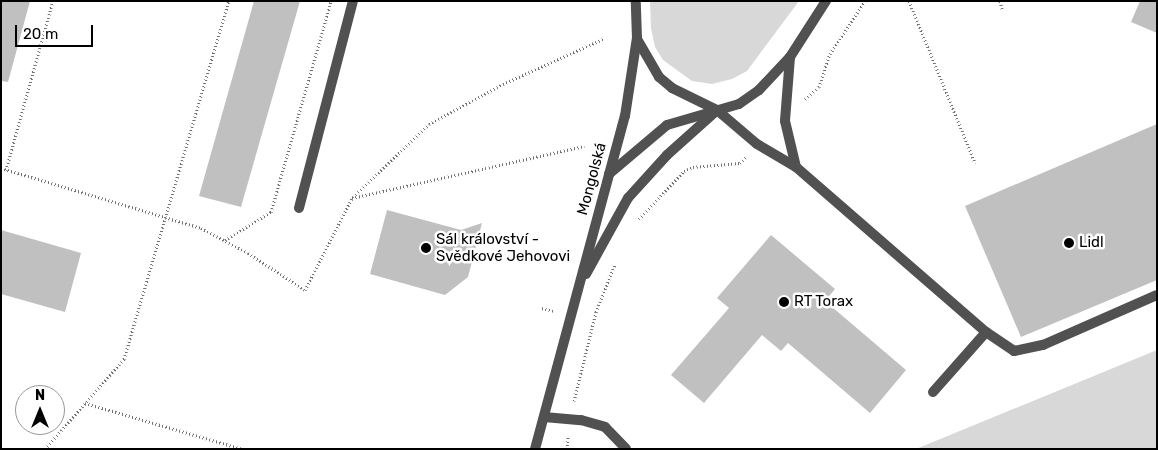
<!DOCTYPE html>
<meta charset="utf-8">
<style>
body{margin:0}
#map{position:relative;width:1158px;height:450px;overflow:hidden;background:#fff;font-family:Rubik,sans-serif}
div>[style]{position:absolute}
.green>*{inset:0;background:#d8d8d8}
.building>*{inset:0;background:#c0c0c0}
.path>*{height:3px;margin-top:-1.5px;transform-origin:0;background:repeating-linear-gradient(90deg,#737373 0 1px,transparent 0 3.5px)}
.lane>*{height:10px;margin:-5px;padding:0 5px;transform-origin:5px;border-radius:5px;background:#515151}
.street>*{height:10px;margin:-5px;padding:0 5px;transform-origin:5px;border-radius:5px;background:#515151}
.dots>*{width:14px;height:14px;translate:-50% -50%;box-sizing:border-box;border:2px solid #fff;border-radius:50%}
span{translate:-50% -50%;white-space:nowrap;text-align:center;line-height:1.15;-webkit-text-stroke:5px #fff;paint-order:stroke}
.street-label{font-size:15px;color:#000}
.poi-label{font-size:15px;color:#000}
.left{translate:0 -50%;text-align:left}
.frame{position:absolute;inset:0;border:2px solid #000;pointer-events:none}
.north{position:absolute;left:15px;top:385px;width:50px;height:50px;box-sizing:border-box;background:#fff;border:1px solid #999;border-radius:50%;rotate:0deg;font-size:14px;font-weight:700;line-height:20px;text-align:center;color:#000}
.north::after{content:'';display:block;margin:auto;width:18px;height:22px;background:#000;clip-path:polygon(50% 0,100% 100%,50% 72%,0 100%)}
.scale{position:absolute;left:15px;top:25px;width:78px;height:22px;box-sizing:border-box;border:2px solid #000;border-top:0;padding-left:6px;font-size:15px;line-height:18px;white-space:nowrap;color:#000;-webkit-text-stroke:4px #fff;paint-order:stroke}
</style>
<div id="map">
<div class="green">
<i style="clip-path:polygon(650px 1px,799px 1px,747px 71px,732px 79px,712px 84px,692px 81px,663px 60px,655px 47px,651px 28px)"></i>
<i style="clip-path:polygon(1157px 350px,1157px 449px,916px 449px)"></i>
</div>
<div class="building">
<i style="clip-path:polygon(1px 1px,30px 1px,8px 82px,1px 81px)"></i>
<i style="clip-path:polygon(254px 1px,300px 1px,241px 207px,199px 196px)"></i>
<i style="clip-path:polygon(1140px 1px,1157px 1px,1157px 33px,1131px 22px)"></i>
<i style="clip-path:polygon(1157px 124px,1157px 280px,1021px 337px,965px 206px)"></i>
<i style="clip-path:polygon(387px 210px,461px 230px,482px 223px,468px 277px,445px 295px,370px 274px)"></i>
<i style="clip-path:polygon(1px 230px,81px 253px,65px 312px,1px 294px)"></i>
<i style="clip-path:polygon(771px 235px,835px 289px,825px 301px,906px 370px,870px 413px,788px 343px,781px 351px,762px 335px,704px 403px,671px 375px,729px 308px,717px 298px)"></i>
</div>
<div class="path">
<i style="left:909px;top:1px;width:175px;rotate:67.8deg"></i>
<i style="left:1000px;top:1px;width:8px;rotate:76deg"></i>
<i style="left:805px;top:99px;width:18px;rotate:-41deg"></i>
<i style="left:819px;top:87px;width:35px;rotate:-72deg"></i>
<i style="left:830px;top:54px;width:64px;rotate:-56.6deg"></i>
<i style="left:1px;top:168px;width:209px;rotate:16.7deg"></i>
<i style="left:201px;top:228px;width:53px;rotate:28deg"></i>
<i style="left:248px;top:253px;width:68px;rotate:33deg"></i>
<i style="left:305px;top:290px;width:103px;rotate:-62.9deg"></i>
<i style="left:352px;top:198px;width:238px;rotate:-12.6deg"></i>
<i style="left:6px;top:170px;width:175px;rotate:-74.5deg"></i>
<i style="left:353px;top:197px;width:105px;rotate:-43.8deg"></i>
<i style="left:429px;top:124px;width:84px;rotate:-28.4deg"></i>
<i style="left:503px;top:84px;width:110px;rotate:-24.2deg"></i>
<i style="left:639px;top:219px;width:66px;rotate:-46.8deg"></i>
<i style="left:684px;top:171px;width:10px;rotate:-24deg"></i>
<i style="left:693px;top:167px;width:47px;rotate:-4.9deg"></i>
<i style="left:740px;top:163px;width:8px;rotate:-45deg"></i>
<i style="left:225px;top:240px;width:54px;rotate:-31.3deg"></i>
<i style="left:271px;top:212px;width:219px;rotate:-74.1deg"></i>
<i style="left:542px;top:308px;width:12px;rotate:14deg"></i>
<i style="left:574px;top:401px;width:92px;rotate:-76.1deg"></i>
<i style="left:596px;top:312px;width:52px;rotate:-68.4deg"></i>
<i style="left:85px;top:403px;width:164px;rotate:16.3deg"></i>
<i style="left:45px;top:449px;width:120px;rotate:-48.7deg"></i>
<i style="left:124px;top:359px;width:373px;rotate:-73.7deg"></i>
<i style="left:567px;top:449px;width:12px;rotate:-85deg"></i>
</div>
<div class="lane">
<i style="left:790px;top:57px;width:64px;rotate:94.5deg"></i>
<i style="left:785px;top:121px;width:47px;rotate:76.6deg"></i>
<i style="left:717px;top:110px;width:52px;rotate:40.4deg"></i>
<i style="left:757px;top:144px;width:45px;rotate:30.5deg"></i>
<i style="left:796px;top:167px;width:252px;rotate:41deg"></i>
<i style="left:299px;top:208px;width:214px;rotate:-75.4deg"></i>
<i style="left:933px;top:392px;width:80px;rotate:-48.5deg"></i>
<i style="left:986px;top:332px;width:34px;rotate:34deg"></i>
<i style="left:1014px;top:351px;width:30px;rotate:-12deg"></i>
<i style="left:1043px;top:345px;width:124px;rotate:-23.7deg"></i>
<i style="left:544px;top:417px;width:37px;rotate:5deg"></i>
<i style="left:581px;top:420px;width:25px;rotate:16deg"></i>
<i style="left:605px;top:427px;width:30px;rotate:46deg"></i>
</div>
<div class="street">
<i style="left:637px;top:39px;width:44px;rotate:59.9deg"></i>
<i style="left:659px;top:77px;width:17px;rotate:40deg"></i>
<i style="left:672px;top:88px;width:50px;rotate:26.1deg"></i>
<i style="left:609px;top:174px;width:76px;rotate:-40.2deg"></i>
<i style="left:667px;top:125px;width:75px;rotate:-16.3deg"></i>
<i style="left:739px;top:104px;width:24px;rotate:-35deg"></i>
<i style="left:759px;top:90px;width:45px;rotate:-46.8deg"></i>
<i style="left:790px;top:57px;width:67px;rotate:-57.3deg"></i>
<i style="left:586px;top:274px;width:87px;rotate:-61.1deg"></i>
<i style="left:628px;top:198px;width:58px;rotate:-47.8deg"></i>
<i style="left:667px;top:155px;width:66px;rotate:-41.9deg"></i>
<i style="left:535px;top:449px;width:345px;rotate:-74.9deg"></i>
<i style="left:625px;top:116px;width:79px;rotate:-81.3deg"></i>
<i style="left:637px;top:38px;width:37px;rotate:-92deg"></i>
</div>
<div class="dots">
<i style="left:1069px;top:243px;background:#000"></i>
<i style="left:426px;top:248px;background:#000"></i>
<i style="left:784px;top:302px;background:#000"></i>
</div>
<div class="street-label">
<span style="left:592px;top:179px;rotate:-75deg">Mongolská</span>
</div>
<div class="poi-label">
<span class="left" style="left:436px;top:248px">Sál království -<br>Svědkové Jehovovi</span>
<span class="left" style="left:1079px;top:243px">Lidl</span>
<span class="left" style="left:794px;top:302px">RT Torax</span>
</div>
<div class="frame"></div>
<div class="north">N</div>
<div class="scale">20 m</div>
</div>
